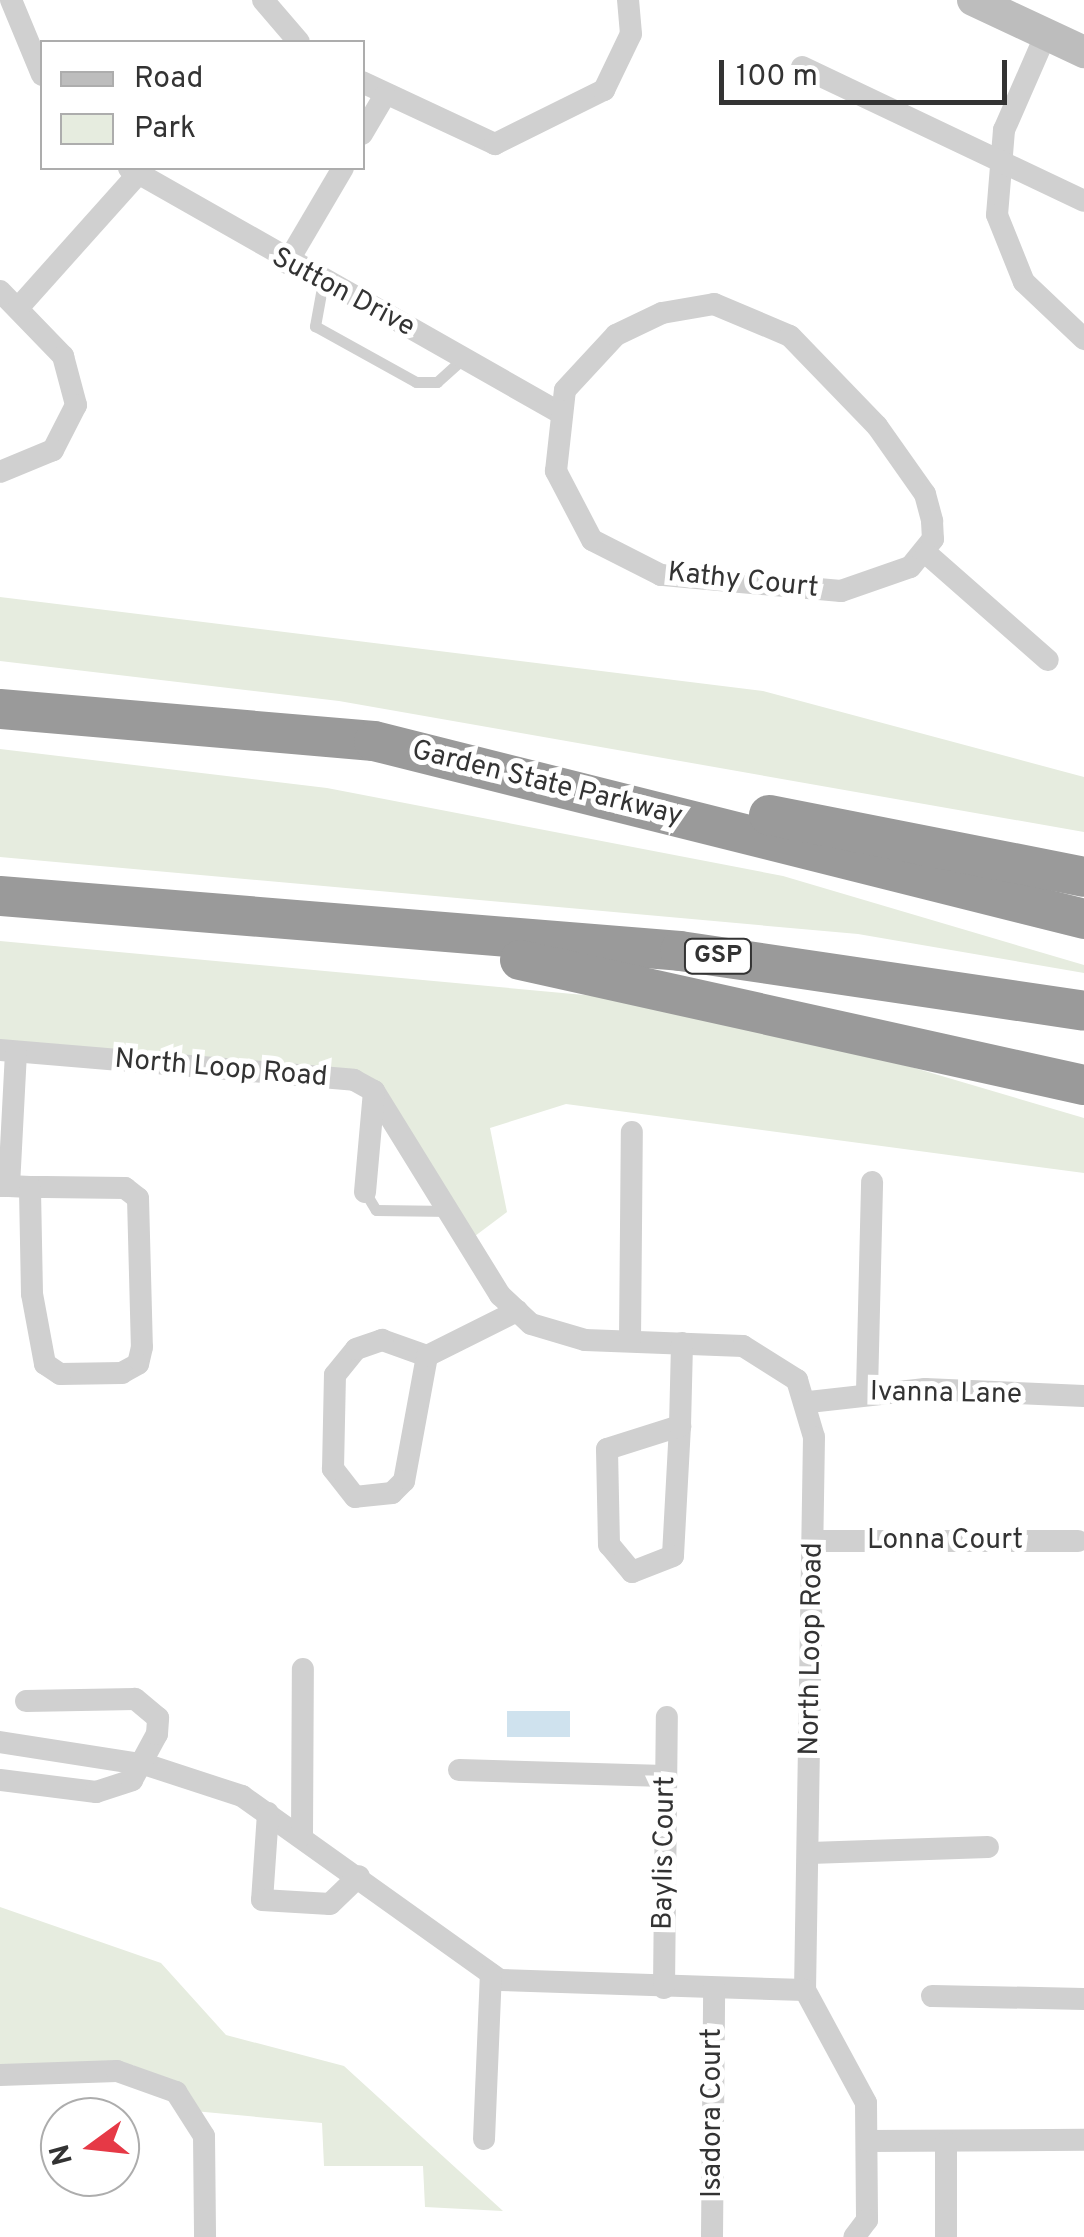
<!DOCTYPE html>
<style>
body{margin:0}
#map{position:relative;width:1084px;height:2237px;overflow:hidden;background:#fff;font-family:Overpass,sans-serif}
div>[style]{position:absolute}
.green>*{inset:0;background:#e6ecdf}
.water>*{inset:0;background:#cfe2ee}
.lane>*{height:11px;margin:-5.5px;padding:0 5.5px;transform-origin:5.5px;border-radius:5.5px;background:#d0d0d0}
.street>*{height:22px;margin:-11px;padding:0 11px;transform-origin:11px;border-radius:11px;background:#d0d0d0}
.secondary>*{height:32px;margin:-16px;padding:0 16px;transform-origin:16px;border-radius:16px;background:#bdbdbd}
.highway>*{height:40px;margin:-20px;padding:0 20px;transform-origin:20px;border-radius:20px;background:#9a9a9a}
span{translate:-50% -50%;white-space:nowrap;text-align:center;line-height:1.15;-webkit-text-stroke:10px #fff;paint-order:stroke}
.shield-label span{padding:2px 8px;background:#fff;border:2px solid;border-radius:8px;-webkit-text-stroke-width:0}
.shield-label{font-size:25px;color:#333;font-weight:700}
.street-label{font-size:28px;color:#333}
.legend{position:absolute;left:40px;top:40px;width:325px;height:130px;box-sizing:border-box;background:#fff;border:2px solid #adadad;margin:0;padding:12px 18px;list-style:none;font-size:30px;color:#333}
.legend li{display:flex;align-items:center;gap:20px;height:50px}
.legend b{width:50px;border:2px solid #adadad}
.north{position:absolute;left:40px;top:2097px;width:100px;height:100px;box-sizing:border-box;background:#fff;border:2px solid #adadad;border-radius:50%;rotate:255deg;font-size:28px;font-weight:700;line-height:40px;text-align:center;color:#333}
.north::after{content:'';display:block;margin:auto;width:35px;height:45px;background:#e63946;clip-path:polygon(50% 0,100% 100%,50% 72%,0 100%)}
.scale{position:absolute;left:719px;top:60px;width:288px;height:45px;box-sizing:border-box;border:5px solid #333;border-top:0;padding-left:12px;font-size:30px;line-height:35px;white-space:nowrap;color:#333;-webkit-text-stroke:8px #fff;paint-order:stroke}
</style>
<div id="map">
<div class="green">
<i style="clip-path:polygon(0 597px,763px 691px,1084px 777px,1084px 832px,339px 701px,0 661px)"></i>
<i style="clip-path:polygon(0 749px,327px 788px,783px 876px,1084px 965px,1084px 973px,858px 934px,0 857px)"></i>
<i style="clip-path:polygon(0 941px,704px 1006px,1084px 1118px,1084px 1173px,566px 1104px,490px 1128px,507px 1212px,471px 1239px,363px 1083px,0 1049px)"></i>
<i style="clip-path:polygon(0 1907px,161px 1963px,226px 2035px,344px 2066px,503px 2211px,425px 2207px,423px 2166px,324px 2166px,322px 2123px,194px 2111px,133px 2065px,0 2068px)"></i>
</div>
<div class="water">
<i style="clip-path:polygon(507px 1711px,570px 1711px,570px 1737px,507px 1737px)"></i>
</div>
<div class="lane">
<i style="left:323px;top:282px;width:45px;rotate:100.3deg"></i>
<i style="left:315px;top:326px;width:115px;rotate:29deg"></i>
<i style="left:416px;top:382px;width:21px"></i>
<i style="left:437px;top:382px;width:36px;rotate:-42deg"></i>
<i style="left:365px;top:1192px;width:21px;rotate:59deg"></i>
<i style="left:376px;top:1210px;width:74px;rotate:0.8deg"></i>
</div>
<div class="street">
<i style="left:11px;top:0;width:81px;rotate:67.5deg"></i>
<i style="left:263px;top:0;width:55px;rotate:49.4deg"></i>
<i style="left:1046px;top:34px;width:105px;rotate:113.6deg"></i>
<i style="left:1004px;top:130px;width:85px;rotate:94.7deg"></i>
<i style="left:997px;top:215px;width:72px;rotate:68.1deg"></i>
<i style="left:1024px;top:282px;width:83px;rotate:43.5deg"></i>
<i style="left:802px;top:67px;width:312px;rotate:25.4deg"></i>
<i style="left:362px;top:82px;width:147px;rotate:25deg"></i>
<i style="left:495px;top:144px;width:122px;rotate:-26.4deg"></i>
<i style="left:604px;top:90px;width:62px;rotate:-64.3deg"></i>
<i style="left:631px;top:34px;width:34px;rotate:-95deg"></i>
<i style="left:362px;top:134px;width:45px;rotate:-59.5deg"></i>
<i style="left:129px;top:168px;width:496px;rotate:29.6deg"></i>
<i style="left:287px;top:263px;width:110px;rotate:-59.5deg"></i>
<i style="left:0;top:291px;width:91px;rotate:45.9deg"></i>
<i style="left:63px;top:356px;width:51px;rotate:75.1deg"></i>
<i style="left:76px;top:405px;width:51px;rotate:117.1deg"></i>
<i style="left:53px;top:450px;width:57px;rotate:157.5deg"></i>
<i style="left:714px;top:304px;width:82px;rotate:22.8deg"></i>
<i style="left:790px;top:336px;width:125px;rotate:46deg"></i>
<i style="left:877px;top:426px;width:83px;rotate:54.8deg"></i>
<i style="left:925px;top:494px;width:28px;rotate:75deg"></i>
<i style="left:932px;top:521px;width:18px;rotate:87deg"></i>
<i style="left:933px;top:539px;width:36px;rotate:129deg"></i>
<i style="left:910px;top:567px;width:73px;rotate:160.8deg"></i>
<i style="left:841px;top:591px;width:181px;rotate:-174.9deg"></i>
<i style="left:661px;top:575px;width:77px;rotate:-153.1deg"></i>
<i style="left:592px;top:540px;width:78px;rotate:-117.6deg"></i>
<i style="left:556px;top:471px;width:81px;rotate:-83.7deg"></i>
<i style="left:565px;top:390px;width:75px;rotate:-47.2deg"></i>
<i style="left:616px;top:335px;width:51px;rotate:-25.6deg"></i>
<i style="left:662px;top:313px;width:53px;rotate:-9.8deg"></i>
<i style="left:19px;top:307px;width:178px;rotate:-48.2deg"></i>
<i style="left:926px;top:553px;width:162px;rotate:41.3deg"></i>
<i style="left:0;top:1050px;width:355px;rotate:4.8deg"></i>
<i style="left:354px;top:1080px;width:23px;rotate:29deg"></i>
<i style="left:374px;top:1091px;width:240px;rotate:58.3deg"></i>
<i style="left:500px;top:1295px;width:42px;rotate:43.1deg"></i>
<i style="left:531px;top:1324px;width:56px;rotate:16.5deg"></i>
<i style="left:585px;top:1340px;width:158px;rotate:2.2deg"></i>
<i style="left:743px;top:1346px;width:64px;rotate:32.2deg"></i>
<i style="left:797px;top:1380px;width:59px;rotate:73.4deg"></i>
<i style="left:814px;top:1437px;width:553px;rotate:90.93deg"></i>
<i style="left:805px;top:1990px;width:128px;rotate:61.6deg"></i>
<i style="left:866px;top:2103px;width:117px;rotate:89.5deg"></i>
<i style="left:867px;top:2220px;width:21px;rotate:127deg"></i>
<i style="left:0;top:1186px;width:9px"></i>
<i style="left:9px;top:1186px;width:21px;rotate:3deg"></i>
<i style="left:30px;top:1187px;width:15px"></i>
<i style="left:45px;top:1187px;width:80px;rotate:0.7deg"></i>
<i style="left:125px;top:1188px;width:16px;rotate:38deg"></i>
<i style="left:138px;top:1198px;width:149px;rotate:88.5deg"></i>
<i style="left:142px;top:1347px;width:17px;rotate:103deg"></i>
<i style="left:138px;top:1364px;width:18px;rotate:151deg"></i>
<i style="left:122px;top:1373px;width:62px;rotate:179.1deg"></i>
<i style="left:60px;top:1374px;width:18px;rotate:-146deg"></i>
<i style="left:45px;top:1364px;width:71px;rotate:-100.5deg"></i>
<i style="left:32px;top:1294px;width:107px;rotate:-91.1deg"></i>
<i style="left:9px;top:1186px;width:134px;rotate:-87deg"></i>
<i style="left:365px;top:1192px;width:101px;rotate:-84.9deg"></i>
<i style="left:382px;top:1340px;width:48px;rotate:19.6deg"></i>
<i style="left:427px;top:1356px;width:127px;rotate:100.4deg"></i>
<i style="left:404px;top:1481px;width:17px;rotate:135deg"></i>
<i style="left:392px;top:1493px;width:37px;rotate:174deg"></i>
<i style="left:355px;top:1497px;width:36px;rotate:-128deg"></i>
<i style="left:333px;top:1469px;width:94px;rotate:-88.8deg"></i>
<i style="left:335px;top:1375px;width:33px;rotate:-51deg"></i>
<i style="left:356px;top:1349px;width:28px;rotate:-19deg"></i>
<i style="left:630px;top:1341px;width:209px;rotate:-89.5deg"></i>
<i style="left:427px;top:1356px;width:101px;rotate:-26.6deg"></i>
<i style="left:867px;top:1391px;width:209px;rotate:-88.6deg"></i>
<i style="left:809px;top:1402px;width:117px;rotate:-6.4deg"></i>
<i style="left:925px;top:1389px;width:159px;rotate:2.5deg"></i>
<i style="left:680px;top:1426px;width:130px;rotate:93.1deg"></i>
<i style="left:673px;top:1556px;width:44px;rotate:158.7deg"></i>
<i style="left:632px;top:1572px;width:35px;rotate:-130deg"></i>
<i style="left:609px;top:1545px;width:96px;rotate:-91.2deg"></i>
<i style="left:607px;top:1449px;width:77px;rotate:-17.5deg"></i>
<i style="left:680px;top:1426px;width:83px;rotate:-88.6deg"></i>
<i style="left:813px;top:1541px;width:265px"></i>
<i style="left:0;top:1742px;width:149px;rotate:8.9deg"></i>
<i style="left:147px;top:1765px;width:100px;rotate:18.1deg"></i>
<i style="left:242px;top:1796px;width:317px;rotate:35.5deg"></i>
<i style="left:500px;top:1980px;width:305px;rotate:1.9deg"></i>
<i style="left:459px;top:1770px;width:206px;rotate:1.7deg"></i>
<i style="left:0;top:1780px;width:97px;rotate:7.1deg"></i>
<i style="left:96px;top:1792px;width:38px;rotate:-18deg"></i>
<i style="left:132px;top:1780px;width:52px;rotate:-61.5deg"></i>
<i style="left:157px;top:1734px;width:16px;rotate:-86deg"></i>
<i style="left:158px;top:1718px;width:30px;rotate:-140deg"></i>
<i style="left:135px;top:1699px;width:109px;rotate:178.9deg"></i>
<i style="left:268px;top:1813px;width:87px;rotate:93.9deg"></i>
<i style="left:262px;top:1900px;width:68px;rotate:3.4deg"></i>
<i style="left:330px;top:1904px;width:40px;rotate:-44deg"></i>
<i style="left:302px;top:1835px;width:166px;rotate:-89.7deg"></i>
<i style="left:810px;top:1853px;width:178px;rotate:-1.9deg"></i>
<i style="left:664px;top:1988px;width:271px;rotate:-89.4deg"></i>
<i style="left:932px;top:1996px;width:152px;rotate:1.1deg"></i>
<i style="left:0;top:2075px;width:117px;rotate:-2deg"></i>
<i style="left:117px;top:2071px;width:63px;rotate:19.6deg"></i>
<i style="left:176px;top:2092px;width:52px;rotate:57.5deg"></i>
<i style="left:204px;top:2136px;width:101px;rotate:89.4deg"></i>
<i style="left:484px;top:2139px;width:165px;rotate:-87.6deg"></i>
<i style="left:868px;top:2141px;width:216px;rotate:-0.3deg"></i>
<i style="left:946px;top:2143px;width:94px;rotate:90deg"></i>
<i style="left:712px;top:2237px;width:248px;rotate:-89.5deg"></i>
</div>
<div class="secondary">
<i style="left:973px;top:0;width:123px;rotate:25.1deg"></i>
</div>
<div class="highway">
<i style="left:0;top:709px;width:375px;rotate:4.9deg"></i>
<i style="left:374px;top:741px;width:732px;rotate:14.07deg"></i>
<i style="left:769px;top:815px;width:321px;rotate:11.1deg"></i>
<i style="left:0;top:896px;width:682px;rotate:4.62deg"></i>
<i style="left:680px;top:951px;width:408px;rotate:8.4deg"></i>
<i style="left:520px;top:960px;width:578px;rotate:12.5deg"></i>
</div>
<div class="shield-label">
<span style="left:718px;top:956px">GSP</span>
</div>
<div class="street-label">
<span style="left:343px;top:293px;rotate:28deg">Sutton Drive</span>
<span style="left:743px;top:581px;rotate:6deg">Kathy Court</span>
<span style="left:547px;top:784px;rotate:14deg">Garden State Parkway</span>
<span style="left:221px;top:1069px;rotate:5deg">North Loop Road</span>
<span style="left:946px;top:1394px;rotate:1deg">Ivanna Lane</span>
<span style="left:945px;top:1541px">Lonna Court</span>
<span style="left:812px;top:1649px;rotate:-89deg">North Loop Road</span>
<span style="left:665px;top:1853px;rotate:-89deg">Baylis Court</span>
<span style="left:713px;top:2113px;rotate:-90deg">Isadora Court</span>
</div>
<ul class="legend">
<li><b style="height:12px;background:#bdbdbd"></b>Road</li>
<li><b style="height:28px;background:#e6ecdf"></b>Park</li>
</ul>
<div class="north">N</div>
<div class="scale">100 m</div>
</div>
